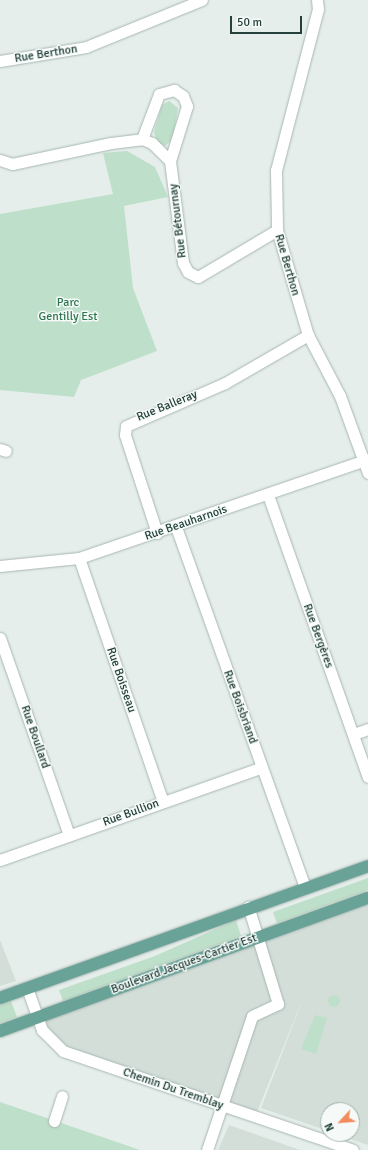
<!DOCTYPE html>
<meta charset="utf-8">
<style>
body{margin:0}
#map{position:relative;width:368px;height:1150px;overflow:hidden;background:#e5eeea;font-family:Signika,sans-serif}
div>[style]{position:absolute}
.built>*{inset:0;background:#d3ded9}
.green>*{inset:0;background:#bedfc9}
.round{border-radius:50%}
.roads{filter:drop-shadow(0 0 1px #a7b6b2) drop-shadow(0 0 1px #a7b6b2)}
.minor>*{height:11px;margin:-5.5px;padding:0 5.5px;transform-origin:5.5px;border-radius:5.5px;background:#fff}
.major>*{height:12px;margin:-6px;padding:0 6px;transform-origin:6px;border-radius:6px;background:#69a398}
span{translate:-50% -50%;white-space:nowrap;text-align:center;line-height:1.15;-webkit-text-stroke:3px #f5faf8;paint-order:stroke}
.street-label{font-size:12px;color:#23403a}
.park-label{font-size:12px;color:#2d774f}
.north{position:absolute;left:320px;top:1102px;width:40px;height:40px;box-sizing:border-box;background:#f5faf8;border:1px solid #a1b0ac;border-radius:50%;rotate:244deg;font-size:11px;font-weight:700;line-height:16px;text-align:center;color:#23403a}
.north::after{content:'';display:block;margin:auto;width:14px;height:18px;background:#f28c5f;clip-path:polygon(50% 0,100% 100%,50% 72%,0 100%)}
.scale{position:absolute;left:230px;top:16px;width:72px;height:18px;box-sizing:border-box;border:2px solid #23403a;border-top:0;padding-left:5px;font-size:12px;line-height:14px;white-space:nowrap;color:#23403a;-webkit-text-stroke:3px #f5faf8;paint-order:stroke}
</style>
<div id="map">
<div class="built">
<i style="clip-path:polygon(358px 901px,368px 905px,368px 1145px,335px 1134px,352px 1134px,352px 1110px,328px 1110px,328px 1131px,261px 1108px,306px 991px,255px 1117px,63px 1051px,38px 1018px)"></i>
<i style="clip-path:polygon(0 940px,16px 981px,0 986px)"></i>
<i style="clip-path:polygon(229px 1125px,300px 1150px,218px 1150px)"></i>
</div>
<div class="green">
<i style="clip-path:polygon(169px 101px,178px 108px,173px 139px,165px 146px,157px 142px,154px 132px,162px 105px)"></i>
<i style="clip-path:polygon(127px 151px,155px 167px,168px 197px,124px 206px,133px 288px,157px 351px,81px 380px,74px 397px,0 390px,0 214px,113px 194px,103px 153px)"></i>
<i style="clip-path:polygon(368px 878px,368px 890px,277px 923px,273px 912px)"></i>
<i style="clip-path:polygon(236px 920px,241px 936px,63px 1001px,59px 990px,155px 956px)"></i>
<i class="round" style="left:328px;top:995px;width:12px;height:12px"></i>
<i style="clip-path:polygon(11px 1001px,17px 1017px,0 1023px,0 1005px)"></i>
<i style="clip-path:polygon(315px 1015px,327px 1018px,316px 1054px,301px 1049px)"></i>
<i style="clip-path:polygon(0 1102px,140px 1150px,0 1150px)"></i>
</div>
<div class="roads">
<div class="minor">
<i style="left:317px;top:0;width:9px;rotate:84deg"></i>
<i style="left:318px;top:9px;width:166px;rotate:104.6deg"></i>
<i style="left:276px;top:170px;width:60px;rotate:89deg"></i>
<i style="left:277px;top:230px;width:109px;rotate:73.6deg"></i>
<i style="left:308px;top:335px;width:69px;rotate:62.3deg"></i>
<i style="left:340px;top:396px;width:82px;rotate:70deg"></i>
<i style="left:0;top:61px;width:87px;rotate:-9.2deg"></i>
<i style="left:86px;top:47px;width:125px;rotate:-22.1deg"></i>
<i style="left:142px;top:139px;width:48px;rotate:-69.3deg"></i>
<i style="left:159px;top:94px;width:16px;rotate:-15deg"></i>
<i style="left:174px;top:90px;width:11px;rotate:34deg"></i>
<i style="left:183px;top:96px;width:11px;rotate:68deg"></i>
<i style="left:187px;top:106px;width:58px;rotate:107.2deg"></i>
<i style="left:0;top:160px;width:13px;rotate:18deg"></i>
<i style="left:12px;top:164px;width:101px;rotate:-12deg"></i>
<i style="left:111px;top:143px;width:31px;rotate:-7deg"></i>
<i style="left:142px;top:139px;width:11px;rotate:22deg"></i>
<i style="left:152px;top:143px;width:25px;rotate:45deg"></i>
<i style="left:170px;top:161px;width:103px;rotate:82.7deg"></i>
<i style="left:183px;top:263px;width:10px;rotate:61deg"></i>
<i style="left:188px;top:272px;width:11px;rotate:27deg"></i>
<i style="left:198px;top:277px;width:92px;rotate:-30.7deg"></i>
<i style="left:0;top:449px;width:6px;rotate:18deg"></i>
<i style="left:268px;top:495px;width:299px;rotate:70.5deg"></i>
<i style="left:176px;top:527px;width:382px;rotate:70.3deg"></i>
<i style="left:157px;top:533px;width:103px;rotate:-108.1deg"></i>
<i style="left:125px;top:435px;width:9px;rotate:-84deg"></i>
<i style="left:126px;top:426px;width:108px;rotate:-23.5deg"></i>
<i style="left:225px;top:383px;width:96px;rotate:-30deg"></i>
<i style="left:79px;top:558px;width:258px;rotate:71deg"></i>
<i style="left:0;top:566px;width:79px;rotate:-5.8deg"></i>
<i style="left:79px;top:558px;width:305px;rotate:-18.9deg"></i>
<i style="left:0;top:638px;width:209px;rotate:70.7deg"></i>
<i style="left:354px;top:734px;width:15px;rotate:-20deg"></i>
<i style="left:0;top:860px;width:278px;rotate:-19.5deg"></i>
<i style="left:27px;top:988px;width:45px;rotate:70.3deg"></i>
<i style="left:42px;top:1030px;width:30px;rotate:45deg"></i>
<i style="left:63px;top:1051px;width:306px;rotate:18.8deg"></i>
<i style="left:54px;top:1121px;width:26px;rotate:-72deg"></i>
<i style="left:207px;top:1150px;width:141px;rotate:-71.4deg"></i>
<i style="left:252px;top:1016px;width:29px;rotate:-25deg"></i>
<i style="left:278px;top:1004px;width:102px;rotate:-107deg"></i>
</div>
<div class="major">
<i style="left:0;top:998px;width:391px;rotate:-19.7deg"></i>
<i style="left:0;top:1031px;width:391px;rotate:-19.9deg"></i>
</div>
</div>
<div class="street-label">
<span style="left:46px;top:54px;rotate:-9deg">Rue Berthon</span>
<span style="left:178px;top:221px;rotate:-97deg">Rue Bétournay</span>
<span style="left:287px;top:265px;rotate:74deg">Rue Berthon</span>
<span style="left:167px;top:406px;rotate:-22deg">Rue Balleray</span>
<span style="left:186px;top:523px;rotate:-19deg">Rue Beauharnois</span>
<span style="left:318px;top:636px;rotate:70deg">Rue Bergères</span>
<span style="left:121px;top:680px;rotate:71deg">Rue Boisseau</span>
<span style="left:240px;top:707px;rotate:70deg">Rue Boisbriand</span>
<span style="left:35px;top:737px;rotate:71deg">Rue Boullard</span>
<span style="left:131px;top:813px;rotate:-20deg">Rue Bullion</span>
<span style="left:184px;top:964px;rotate:-20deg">Boulevard Jacques-Cartier Est</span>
<span style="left:173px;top:1089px;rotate:19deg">Chemin Du Tremblay</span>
</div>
<div class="park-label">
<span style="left:68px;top:310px">Parc<br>Gentilly Est</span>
</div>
<div class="north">N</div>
<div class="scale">50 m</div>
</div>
